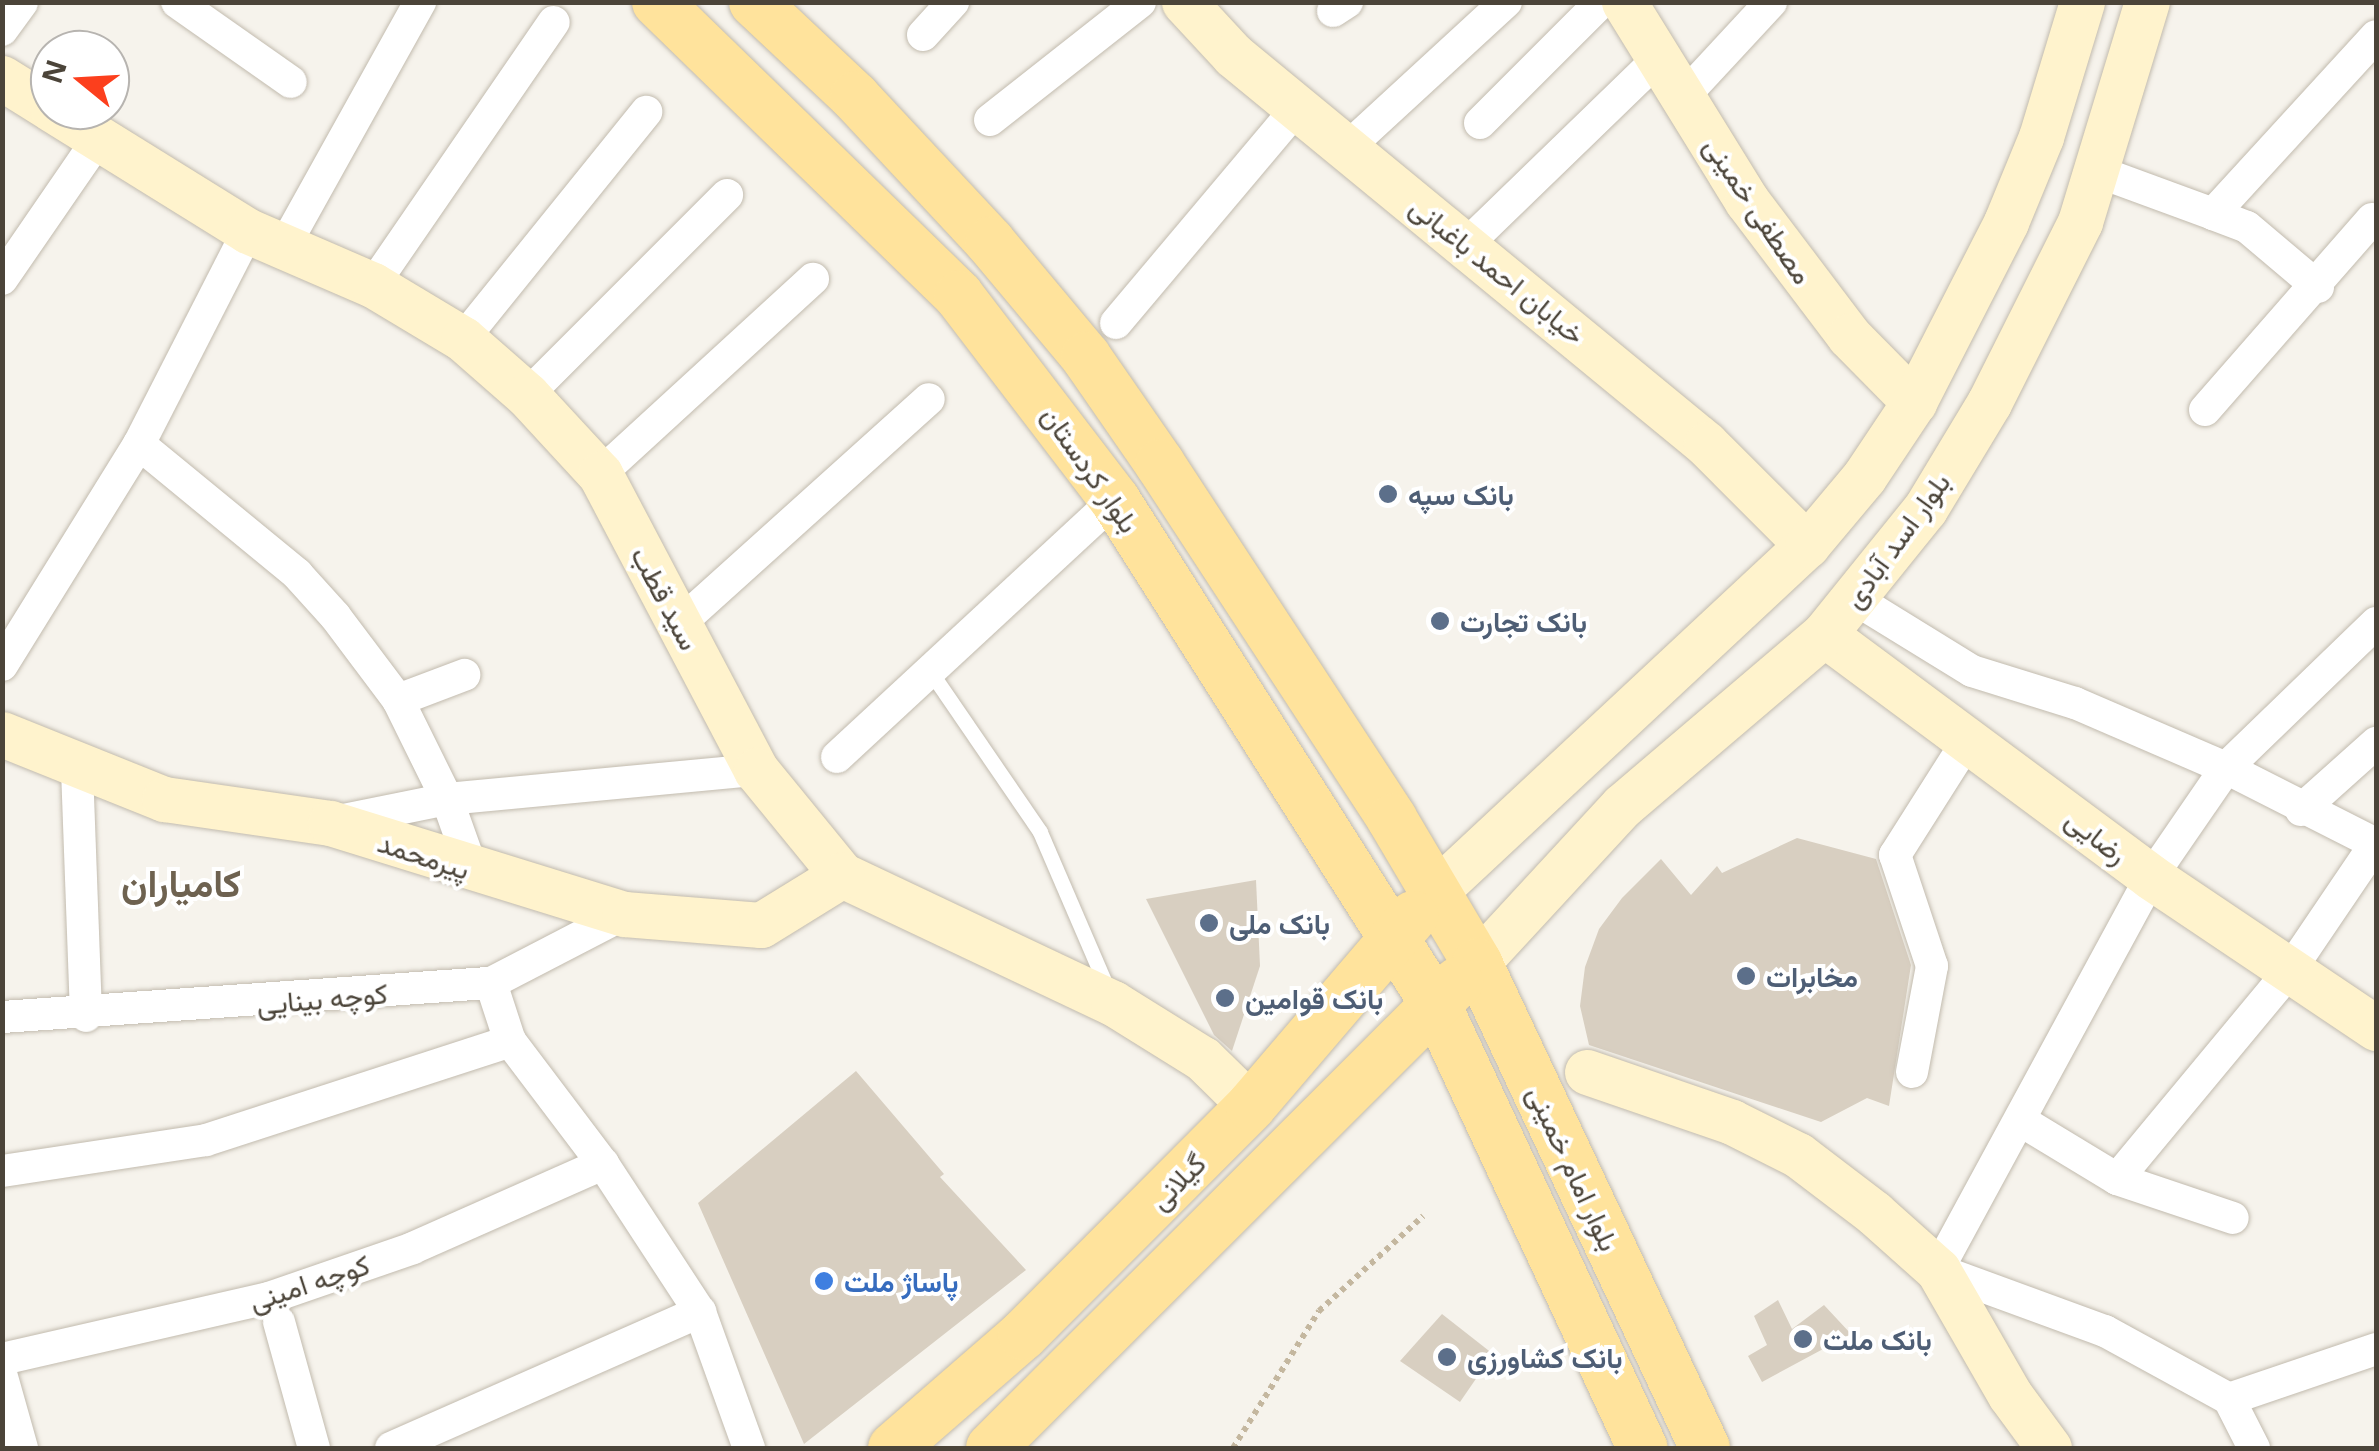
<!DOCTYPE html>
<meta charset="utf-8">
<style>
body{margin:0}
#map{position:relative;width:2379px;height:1451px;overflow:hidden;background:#f6f3ec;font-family:"Noto Sans",Vazirmatn,sans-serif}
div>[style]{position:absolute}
.building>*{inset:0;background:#d8cfc1}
.path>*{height:6px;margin-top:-3px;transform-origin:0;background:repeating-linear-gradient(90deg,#c4b79f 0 5px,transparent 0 10px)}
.roads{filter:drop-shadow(0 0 2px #c2bbae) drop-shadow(0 0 2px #c2bbae)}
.lane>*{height:15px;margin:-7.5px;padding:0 7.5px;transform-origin:7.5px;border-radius:7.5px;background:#fff}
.street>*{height:32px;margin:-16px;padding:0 16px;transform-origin:16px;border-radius:16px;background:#fff}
.secondary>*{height:45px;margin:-22.5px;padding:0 22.5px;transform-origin:22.5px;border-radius:22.5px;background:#fff3cd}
.primary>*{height:50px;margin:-25px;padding:0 25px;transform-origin:25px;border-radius:25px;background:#ffe39c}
.dots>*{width:28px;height:28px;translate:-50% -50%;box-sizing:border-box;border:5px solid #fff;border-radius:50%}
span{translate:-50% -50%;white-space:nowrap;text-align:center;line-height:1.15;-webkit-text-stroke:8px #fff;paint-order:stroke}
.street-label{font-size:28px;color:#4b4439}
.service-label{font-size:28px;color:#4e5e75;font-weight:700}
.left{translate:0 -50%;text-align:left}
.shop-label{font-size:28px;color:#366cbe;font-weight:700}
.district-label{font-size:38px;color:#6e6250;font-weight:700}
.frame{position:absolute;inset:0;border:5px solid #4b4439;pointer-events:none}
.north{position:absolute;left:30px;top:30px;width:100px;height:100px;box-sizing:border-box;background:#fff;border:2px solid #b7b4b0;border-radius:50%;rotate:288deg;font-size:28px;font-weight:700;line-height:40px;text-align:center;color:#4b4439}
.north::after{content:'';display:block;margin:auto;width:35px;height:45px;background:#fc3f1d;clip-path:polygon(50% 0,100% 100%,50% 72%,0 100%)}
</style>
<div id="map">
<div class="building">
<i style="clip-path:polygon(1797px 838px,1876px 859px,1911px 965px,1889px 1106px,1867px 1098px,1821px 1122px,1589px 1045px,1580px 1006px,1585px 967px,1599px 929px,1622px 898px,1661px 859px,1691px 895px,1717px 866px,1722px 873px)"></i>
<i style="clip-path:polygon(1256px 880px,1260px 966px,1232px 1051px,1214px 1035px,1146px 899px)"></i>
<i style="clip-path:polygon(856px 1071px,944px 1174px,940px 1177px,1026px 1270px,804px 1444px,698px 1203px)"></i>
<i style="clip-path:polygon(1778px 1300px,1792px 1329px,1824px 1305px,1851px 1334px,1762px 1382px,1748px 1356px,1767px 1345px,1754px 1316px)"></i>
<i style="clip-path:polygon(1442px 1314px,1493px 1354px,1460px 1402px,1400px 1361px)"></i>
</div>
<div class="path">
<i style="left:1233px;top:1448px;width:162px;rotate:-57.9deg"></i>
<i style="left:1319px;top:1311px;width:141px;rotate:-42.4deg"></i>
</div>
<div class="roads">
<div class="lane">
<i style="left:932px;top:674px;width:191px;rotate:55.6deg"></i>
<i style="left:1040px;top:832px;width:172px;rotate:66.7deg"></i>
</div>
<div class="street">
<i style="left:177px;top:2px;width:139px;rotate:35.1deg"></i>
<i style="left:1333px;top:11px;width:17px;rotate:-33deg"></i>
<i style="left:2px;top:30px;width:34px;rotate:-54deg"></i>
<i style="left:923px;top:35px;width:45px;rotate:-47.7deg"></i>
<i style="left:1685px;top:95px;width:127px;rotate:-47.2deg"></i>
<i style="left:990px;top:120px;width:191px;rotate:-38.2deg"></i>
<i style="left:1480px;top:123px;width:171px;rotate:-45deg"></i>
<i style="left:1347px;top:148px;width:216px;rotate:-42.6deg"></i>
<i style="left:2099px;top:172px;width:121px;rotate:20.2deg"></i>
<i style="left:2213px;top:214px;width:241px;rotate:-47.5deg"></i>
<i style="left:2213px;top:214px;width:36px;rotate:21deg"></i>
<i style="left:2247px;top:227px;width:93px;rotate:40.2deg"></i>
<i style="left:286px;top:243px;width:276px;rotate:-60.9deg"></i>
<i style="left:1467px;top:244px;width:266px;rotate:-44.1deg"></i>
<i style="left:2px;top:279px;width:171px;rotate:-55.5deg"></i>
<i style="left:373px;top:285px;width:319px;rotate:-55.5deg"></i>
<i style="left:1116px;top:323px;width:282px;rotate:-49.9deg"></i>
<i style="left:463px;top:339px;width:292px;rotate:-51.1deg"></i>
<i style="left:527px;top:395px;width:283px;rotate:-45deg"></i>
<i style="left:2205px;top:410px;width:254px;rotate:-48.8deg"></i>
<i style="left:139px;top:444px;width:205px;rotate:39.4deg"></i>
<i style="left:297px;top:574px;width:57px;rotate:47.9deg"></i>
<i style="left:335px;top:616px;width:105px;rotate:53.1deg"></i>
<i style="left:398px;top:700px;width:110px;rotate:63.7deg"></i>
<i style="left:447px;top:799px;width:77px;rotate:70.4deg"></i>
<i style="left:600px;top:474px;width:289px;rotate:-42.5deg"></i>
<i style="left:1855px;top:599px;width:137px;rotate:31.6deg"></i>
<i style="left:1972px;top:671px;width:108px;rotate:17.3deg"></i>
<i style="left:2075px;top:703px;width:164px;rotate:23.3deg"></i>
<i style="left:2226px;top:768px;width:168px;rotate:26.9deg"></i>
<i style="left:2376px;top:623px;width:209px;rotate:136deg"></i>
<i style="left:2226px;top:768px;width:132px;rotate:124.5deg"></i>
<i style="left:2151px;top:877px;width:447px;rotate:118.5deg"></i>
<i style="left:1938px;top:1270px;width:178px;rotate:20.1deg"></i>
<i style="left:2105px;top:1331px;width:141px;rotate:28.7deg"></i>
<i style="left:2229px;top:1399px;width:155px;rotate:-18.8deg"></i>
<i style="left:679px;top:624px;width:336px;rotate:-42deg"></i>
<i style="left:2px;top:665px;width:260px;rotate:-58.2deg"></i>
<i style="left:139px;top:444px;width:239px;rotate:-62.9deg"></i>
<i style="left:398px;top:700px;width:71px;rotate:-20.7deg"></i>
<i style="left:837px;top:757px;width:379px;rotate:-42.8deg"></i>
<i style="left:77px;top:769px;width:247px;rotate:87.9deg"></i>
<i style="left:2301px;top:810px;width:101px;rotate:-41.8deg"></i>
<i style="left:334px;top:822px;width:115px;rotate:-11.5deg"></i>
<i style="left:447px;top:799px;width:310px;rotate:-5.4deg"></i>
<i style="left:491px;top:983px;width:61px;rotate:71.9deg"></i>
<i style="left:510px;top:1041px;width:154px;rotate:52.9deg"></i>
<i style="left:603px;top:1164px;width:177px;rotate:56.8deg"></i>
<i style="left:700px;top:1312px;width:145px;rotate:70.2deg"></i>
<i style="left:2px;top:1017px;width:490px;rotate:-4deg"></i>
<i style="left:491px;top:983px;width:150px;rotate:-27.4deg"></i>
<i style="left:1912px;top:1072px;width:108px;rotate:-79.3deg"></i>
<i style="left:1932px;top:966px;width:117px;rotate:-108.4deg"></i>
<i style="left:1895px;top:855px;width:140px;rotate:-57.6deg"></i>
<i style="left:2023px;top:1122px;width:110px;rotate:31.2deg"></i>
<i style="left:2117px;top:1179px;width:122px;rotate:18.6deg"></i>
<i style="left:2px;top:1171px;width:206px;rotate:-8.6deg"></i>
<i style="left:206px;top:1140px;width:320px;rotate:-18deg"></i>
<i style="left:2117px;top:1179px;width:268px;rotate:-50.3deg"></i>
<i style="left:2288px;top:973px;width:157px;rotate:-55.9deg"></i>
<i style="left:279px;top:1322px;width:131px;rotate:74.5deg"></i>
<i style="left:2px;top:1359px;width:274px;rotate:-12.9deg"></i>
<i style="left:269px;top:1298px;width:152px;rotate:-19.1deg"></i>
<i style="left:413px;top:1248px;width:208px;rotate:-23.9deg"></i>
<i style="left:2px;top:1377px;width:74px;rotate:74.3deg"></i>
<i style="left:2229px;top:1399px;width:55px;rotate:63deg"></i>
<i style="left:391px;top:1448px;width:338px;rotate:-23.8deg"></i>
</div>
<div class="secondary">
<i style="left:1184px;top:2px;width:72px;rotate:47.2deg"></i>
<i style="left:1233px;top:55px;width:612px;rotate:39.43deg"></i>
<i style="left:1706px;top:444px;width:143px;rotate:45deg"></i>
<i style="left:1624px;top:2px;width:234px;rotate:58.3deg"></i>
<i style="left:1747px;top:201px;width:169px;rotate:52.9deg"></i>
<i style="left:1849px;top:336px;width:93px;rotate:45.4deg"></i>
<i style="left:2px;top:78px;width:57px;rotate:32deg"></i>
<i style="left:53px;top:110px;width:229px;rotate:31.8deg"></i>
<i style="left:248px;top:231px;width:136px;rotate:23.4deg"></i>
<i style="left:373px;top:285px;width:105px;rotate:31deg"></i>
<i style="left:463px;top:339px;width:85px;rotate:41.2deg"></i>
<i style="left:527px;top:395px;width:108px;rotate:47.3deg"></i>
<i style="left:600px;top:474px;width:335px;rotate:62.2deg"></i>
<i style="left:756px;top:770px;width:136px;rotate:50.7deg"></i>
<i style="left:842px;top:875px;width:300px;rotate:25.3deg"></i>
<i style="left:1113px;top:1003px;width:106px;rotate:31.9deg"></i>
<i style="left:1203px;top:1059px;width:67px;rotate:44.4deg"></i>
<i style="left:1824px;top:634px;width:407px;rotate:36.6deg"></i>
<i style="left:2151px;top:877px;width:271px;rotate:33.9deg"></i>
<i style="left:2px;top:734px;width:175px;rotate:21.9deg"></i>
<i style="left:164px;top:799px;width:168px;rotate:8.2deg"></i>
<i style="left:330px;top:823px;width:308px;rotate:17.2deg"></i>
<i style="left:624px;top:914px;width:137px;rotate:4.6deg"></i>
<i style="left:761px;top:925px;width:95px;rotate:-31.7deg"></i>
<i style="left:1437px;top:890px;width:506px;rotate:-43deg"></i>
<i style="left:1807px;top:545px;width:89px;rotate:-50deg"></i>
<i style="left:1864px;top:477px;width:90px;rotate:-56.3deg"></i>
<i style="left:1914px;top:402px;width:202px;rotate:-62.9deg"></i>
<i style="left:2006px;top:222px;width:92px;rotate:-67.6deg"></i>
<i style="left:2041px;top:137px;width:141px;rotate:-73.1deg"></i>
<i style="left:1477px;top:963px;width:214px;rotate:-47.3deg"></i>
<i style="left:1622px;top:806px;width:265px;rotate:-40.4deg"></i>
<i style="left:1824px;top:634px;width:161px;rotate:-51.1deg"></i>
<i style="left:1925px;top:509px;width:124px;rotate:-58.9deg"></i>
<i style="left:1989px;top:403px;width:203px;rotate:-63.3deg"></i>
<i style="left:2080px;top:222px;width:230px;rotate:-73.1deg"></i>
<i style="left:1587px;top:1072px;width:153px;rotate:19deg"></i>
<i style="left:1732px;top:1122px;width:74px;rotate:26.6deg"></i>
<i style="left:1798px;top:1155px;width:96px;rotate:37.3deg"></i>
<i style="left:1874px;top:1213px;width:86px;rotate:41.7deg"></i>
<i style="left:1938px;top:1270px;width:144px;rotate:60.1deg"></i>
<i style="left:2010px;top:1395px;width:66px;rotate:53.7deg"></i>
</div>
<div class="primary">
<i style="left:657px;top:2px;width:421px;rotate:44.2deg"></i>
<i style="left:959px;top:296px;width:257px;rotate:52.6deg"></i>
<i style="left:1115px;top:500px;width:598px;rotate:57.56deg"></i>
<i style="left:1436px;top:1005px;width:489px;rotate:65deg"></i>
<i style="left:754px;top:2px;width:139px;rotate:43.2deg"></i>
<i style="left:855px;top:97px;width:198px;rotate:47deg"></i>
<i style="left:990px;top:242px;width:150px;rotate:50.1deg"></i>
<i style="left:1086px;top:357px;width:130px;rotate:55.3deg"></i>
<i style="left:1160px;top:464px;width:424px;rotate:56.8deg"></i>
<i style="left:1392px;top:819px;width:167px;rotate:59.4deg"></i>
<i style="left:1477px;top:963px;width:536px;rotate:64.82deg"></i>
<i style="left:893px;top:1448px;width:172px;rotate:-41deg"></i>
<i style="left:1023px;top:1335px;width:323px;rotate:-45.1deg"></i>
<i style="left:1251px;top:1106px;width:250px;rotate:-49.5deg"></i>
<i style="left:991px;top:1448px;width:660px;rotate:-44.94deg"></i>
</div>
</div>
<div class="dots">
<i style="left:1388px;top:494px;background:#5c6f8a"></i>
<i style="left:1440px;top:621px;background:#5c6f8a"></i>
<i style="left:1209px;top:923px;background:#5c6f8a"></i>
<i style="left:1746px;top:976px;background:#5c6f8a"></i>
<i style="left:1225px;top:998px;background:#5c6f8a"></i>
<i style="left:824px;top:1281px;background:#3f7fe0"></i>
<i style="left:1803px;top:1339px;background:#5c6f8a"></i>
<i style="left:1447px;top:1357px;background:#5c6f8a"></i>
</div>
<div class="street-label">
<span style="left:1759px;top:210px;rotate:56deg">مصطفی خمینی</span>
<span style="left:1498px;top:270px;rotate:39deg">خیابان احمد باغبانی</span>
<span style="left:1091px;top:469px;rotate:55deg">بلوار کردستان</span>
<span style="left:1896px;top:540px;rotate:-54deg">بلوار اسد آبادی</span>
<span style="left:666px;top:598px;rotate:62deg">سید قطب</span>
<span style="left:2097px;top:836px;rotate:38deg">رضایی</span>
<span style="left:424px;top:855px;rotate:18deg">پیرمحمد</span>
<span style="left:322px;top:998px;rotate:-5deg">کوچه بینایی</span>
<span style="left:1574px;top:1168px;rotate:65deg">بلوار امام خمینی</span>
<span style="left:1177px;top:1181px;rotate:-45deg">گیلانی</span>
<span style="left:309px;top:1282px;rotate:-18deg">کوچه امینی</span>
</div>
<div class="service-label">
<span class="left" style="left:1408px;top:494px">بانک سپه</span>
<span class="left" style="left:1460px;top:621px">بانک تجارت</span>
<span class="left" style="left:1229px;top:923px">بانک ملی</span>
<span class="left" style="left:1766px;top:976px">مخابرات</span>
<span class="left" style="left:1245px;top:998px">بانک قوامین</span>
<span class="left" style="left:1823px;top:1339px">بانک ملت</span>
<span class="left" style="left:1467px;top:1357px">بانک کشاورزی</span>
</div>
<div class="shop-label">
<span class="left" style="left:844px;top:1281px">پاساژ ملت</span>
</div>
<div class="district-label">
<span style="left:181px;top:883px">کامیاران</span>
</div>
<div class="frame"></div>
<div class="north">N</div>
</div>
